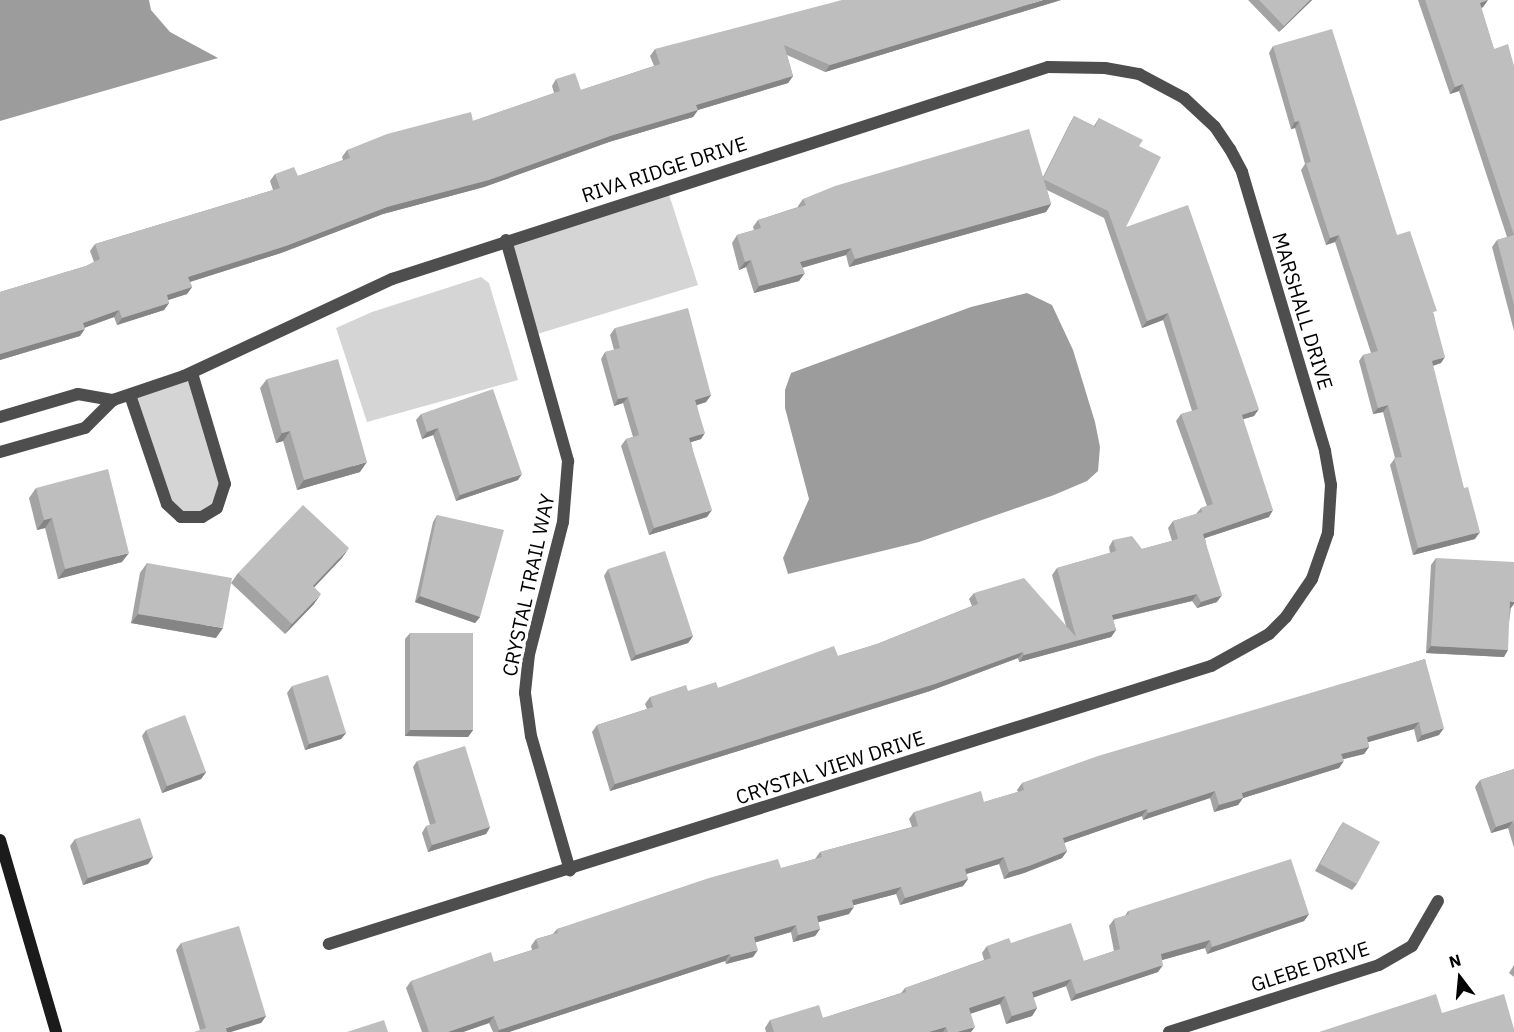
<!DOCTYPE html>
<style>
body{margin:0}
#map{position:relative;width:1514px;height:1032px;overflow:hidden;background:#fff;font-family:"IBM Plex Sans",sans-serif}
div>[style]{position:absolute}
.green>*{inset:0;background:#d5d5d5}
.water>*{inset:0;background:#9c9c9c}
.minor>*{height:12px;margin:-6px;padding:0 6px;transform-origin:6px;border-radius:6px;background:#4e4e4e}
.secondary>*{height:12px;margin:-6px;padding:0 6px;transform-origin:6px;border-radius:6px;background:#1b1b1b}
.wall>*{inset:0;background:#a3a3a3}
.shaded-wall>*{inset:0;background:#858585}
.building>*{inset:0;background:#bebebe}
span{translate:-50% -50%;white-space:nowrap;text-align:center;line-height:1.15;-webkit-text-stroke:6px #fff;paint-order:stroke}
.street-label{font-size:20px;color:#000}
.north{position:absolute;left:1430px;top:948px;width:60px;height:60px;-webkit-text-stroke:4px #fff;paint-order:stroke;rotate:344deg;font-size:16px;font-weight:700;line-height:24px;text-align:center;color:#000}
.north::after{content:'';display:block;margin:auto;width:21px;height:27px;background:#000;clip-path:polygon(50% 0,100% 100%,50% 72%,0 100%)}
</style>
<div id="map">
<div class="green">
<i style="clip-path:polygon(667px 188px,698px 285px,534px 335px,506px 240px)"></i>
<i style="clip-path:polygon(481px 277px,489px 283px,518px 380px,367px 422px,336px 328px,372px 312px)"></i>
<i style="clip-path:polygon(192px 373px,222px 472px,212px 513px,171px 511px,130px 395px)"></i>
</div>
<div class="water">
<i style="clip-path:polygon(0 0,149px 0,151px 10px,170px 32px,218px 58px,0 121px)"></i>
<i style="clip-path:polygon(1027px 293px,1052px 305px,1073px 350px,1095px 422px,1100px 447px,1098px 471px,1087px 481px,1054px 495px,919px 542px,788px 574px,783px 558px,809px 499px,785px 408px,785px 390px,791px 373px,971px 307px)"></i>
</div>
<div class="minor">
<i style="left:506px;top:240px;width:230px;rotate:74.3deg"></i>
<i style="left:568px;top:461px;width:61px;rotate:94.7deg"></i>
<i style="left:563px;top:522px;width:136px;rotate:104.4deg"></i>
<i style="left:529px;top:654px;width:39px;rotate:96deg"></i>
<i style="left:525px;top:693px;width:43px;rotate:82.1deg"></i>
<i style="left:531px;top:736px;width:140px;rotate:73.8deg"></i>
<i style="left:130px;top:395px;width:115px;rotate:71.3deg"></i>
<i style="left:167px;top:504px;width:19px;rotate:43deg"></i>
<i style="left:181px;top:517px;width:21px"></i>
<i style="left:202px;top:517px;width:17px;rotate:-31deg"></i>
<i style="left:217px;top:508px;width:25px;rotate:-72deg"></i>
<i style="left:225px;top:484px;width:116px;rotate:-106.6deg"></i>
<i style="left:0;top:417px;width:81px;rotate:-16.4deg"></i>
<i style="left:78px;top:394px;width:36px;rotate:10deg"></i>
<i style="left:0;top:452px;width:88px;rotate:-15.8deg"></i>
<i style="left:85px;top:428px;width:40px;rotate:-45deg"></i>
<i style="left:113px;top:400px;width:75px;rotate:-18.7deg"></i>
<i style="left:184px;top:376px;width:230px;rotate:-25deg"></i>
<i style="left:392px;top:279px;width:689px;rotate:-17.91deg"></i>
<i style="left:1048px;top:67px;width:57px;rotate:1deg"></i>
<i style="left:1105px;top:68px;width:35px;rotate:10deg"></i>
<i style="left:1139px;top:74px;width:51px;rotate:28.1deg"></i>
<i style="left:1184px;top:98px;width:42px;rotate:43.1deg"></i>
<i style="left:1215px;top:127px;width:27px;rotate:56deg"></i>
<i style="left:1230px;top:149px;width:26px;rotate:62deg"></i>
<i style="left:1242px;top:172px;width:291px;rotate:73.4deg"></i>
<i style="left:1325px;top:451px;width:35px;rotate:80deg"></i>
<i style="left:1331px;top:485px;width:48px;rotate:93.6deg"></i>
<i style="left:1328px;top:533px;width:49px;rotate:109.2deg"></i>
<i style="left:1312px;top:579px;width:46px;rotate:124.4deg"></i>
<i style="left:1286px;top:617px;width:24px;rotate:135deg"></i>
<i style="left:1269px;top:634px;width:66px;rotate:151.1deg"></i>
<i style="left:1211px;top:666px;width:925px;rotate:162.51deg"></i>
<i style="left:1169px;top:1032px;width:220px;rotate:-17.7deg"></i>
<i style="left:1379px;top:965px;width:38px;rotate:-30deg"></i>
<i style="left:1412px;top:946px;width:52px;rotate:-60deg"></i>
</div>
<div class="secondary">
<i style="left:0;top:840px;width:200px;rotate:73.7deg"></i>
</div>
<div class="wall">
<i style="clip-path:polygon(1061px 0,825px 72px,787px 55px,793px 76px,788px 83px,698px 110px,693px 117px,609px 142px,484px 187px,383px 214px,281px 253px,190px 282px,192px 287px,187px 294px,168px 300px,169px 303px,164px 310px,117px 325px,114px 317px,84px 328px,80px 336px,0 360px,0 292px,86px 266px,94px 262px,90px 251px,95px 244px,273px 190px,270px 181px,275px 174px,298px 176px,343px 160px,342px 157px,347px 150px,473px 121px,554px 93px,552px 86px,556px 79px,581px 90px,654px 66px,650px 56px,655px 49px)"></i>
<i style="clip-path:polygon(1248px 0,1312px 0,1279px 32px)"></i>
<i style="clip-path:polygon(1418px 0,1488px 0,1483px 7px,1481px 8px,1494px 49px,1514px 66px,1514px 331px,1492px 247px,1497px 240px,1507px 237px,1459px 91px,1450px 94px)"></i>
<i style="clip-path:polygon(1273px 46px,1397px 235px,1434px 315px,1441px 363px,1433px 366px,1475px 539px,1413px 555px,1390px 465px,1395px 458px,1383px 412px,1373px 414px,1359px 361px,1363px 355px,1371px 353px,1335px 242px,1326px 245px,1301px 170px,1305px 164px,1295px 128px,1291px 129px,1269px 53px)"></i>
<i style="clip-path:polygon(1074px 116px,1094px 126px,1099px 118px,1139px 146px,1126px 227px,1254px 416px,1243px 419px,1269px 517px,1205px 538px,1217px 602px,1197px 608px,1192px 601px,1113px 620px,1116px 630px,1111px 637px,1019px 662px,1018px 658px,930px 691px,610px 791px,592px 732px,597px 725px,647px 709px,645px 704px,650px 697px,688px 691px,718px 688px,838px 656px,877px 644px,972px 606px,969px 599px,974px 593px,1066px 626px,1052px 575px,1057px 568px,1110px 553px,1109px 547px,1113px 540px,1142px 549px,1172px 541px,1168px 528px,1173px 521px,1196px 514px,1201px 508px,1207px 506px,1176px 421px,1181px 414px,1192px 411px,1163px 320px,1142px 328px,1104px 218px,1047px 190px,1051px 204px,1046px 212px,849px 267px,846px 255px,802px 268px,799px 281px,754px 293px,746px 267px,739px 270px,732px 243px,737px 235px,754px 230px,753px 227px,758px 220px,798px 207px,798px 206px,803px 199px,1043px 177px,1070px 123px)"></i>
<i style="clip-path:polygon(615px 328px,711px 395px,706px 402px,697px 405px,701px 439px,691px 442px,707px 517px,649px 535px,621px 446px,626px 439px,633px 437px,623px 403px,614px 406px,601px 359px,605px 352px,614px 350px,610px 335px)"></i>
<i style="clip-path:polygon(267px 379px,360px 472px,297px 490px,283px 441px,276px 443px,260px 388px)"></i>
<i style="clip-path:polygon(421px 414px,518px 480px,456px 501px,433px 435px,422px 439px,416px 420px)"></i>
<i style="clip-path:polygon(36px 488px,122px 562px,58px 579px,45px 528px,37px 530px,29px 498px)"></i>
<i style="clip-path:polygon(437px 515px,480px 617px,475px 623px,415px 602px,433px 522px)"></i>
<i style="clip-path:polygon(342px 558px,314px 587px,314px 604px,285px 634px,231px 583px,238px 573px)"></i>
<i style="clip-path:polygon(1436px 558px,1511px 608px,1504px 657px,1426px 653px,1431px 565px)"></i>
<i style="clip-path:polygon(147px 563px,216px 638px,131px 623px,140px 573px)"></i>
<i style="clip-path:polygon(608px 569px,693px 636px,688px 643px,631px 661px,604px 576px)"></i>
<i style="clip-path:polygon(410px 633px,473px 730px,468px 737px,405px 736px,405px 639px)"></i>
<i style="clip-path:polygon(1425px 659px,1439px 735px,1417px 742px,1414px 729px,1368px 742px,1369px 747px,1364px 754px,1343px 759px,1339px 768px,1243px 798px,1238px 805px,1214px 812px,1210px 798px,1143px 820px,1142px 816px,1064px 843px,1067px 851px,1062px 858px,1024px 873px,1004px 879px,999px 864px,966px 874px,968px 879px,963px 886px,900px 905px,896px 894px,853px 905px,849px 914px,818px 922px,820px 929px,815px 936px,793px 942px,791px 932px,756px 942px,753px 957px,726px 964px,725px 961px,509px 1032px,493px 1032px,489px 1023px,463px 1032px,422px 1032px,406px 988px,411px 981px,494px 962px,532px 950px,531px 946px,536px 939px,553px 934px,557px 929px,815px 859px,820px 852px,912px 827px,909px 819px,914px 812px,984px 802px,1018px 792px,1017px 790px,1022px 783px)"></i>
<i style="clip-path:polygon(292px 686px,346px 733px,341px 739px,305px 750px,287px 693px)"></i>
<i style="clip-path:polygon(146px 730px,206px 772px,201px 779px,162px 793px,142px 736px)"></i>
<i style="clip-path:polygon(417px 761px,490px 827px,486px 834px,428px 852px,422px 833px,426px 826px,430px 825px,413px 767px)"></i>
<i style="clip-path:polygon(1514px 769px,1514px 848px,1508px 828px,1491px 833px,1475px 787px,1480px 780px)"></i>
<i style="clip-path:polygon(1343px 822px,1357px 884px,1352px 890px,1315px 871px,1339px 828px)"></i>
<i style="clip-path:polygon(75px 839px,153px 857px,148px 864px,83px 885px,70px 846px)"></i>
<i style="clip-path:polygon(1128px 911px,1309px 914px,1304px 921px,1207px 954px,1205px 948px,1162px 960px,1158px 972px,1071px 1001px,1066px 986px,1033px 997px,1037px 1008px,1032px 1016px,1006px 1024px,1000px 1004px,970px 1013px,971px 1032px,766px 1032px,765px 1028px,770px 1020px,823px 1018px,901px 993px,905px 988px,984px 960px,982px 953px,987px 946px,1011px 943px,1084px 961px,1114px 951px,1109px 926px,1114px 919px,1125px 916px)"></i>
<i style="clip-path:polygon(181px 943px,266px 1016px,261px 1023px,200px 1030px,176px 950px)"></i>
<i style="clip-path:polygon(1514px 965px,1514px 977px,1509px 973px)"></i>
</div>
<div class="shaded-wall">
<i style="clip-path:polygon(1043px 0,1061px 0,825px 72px,830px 65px)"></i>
<i style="clip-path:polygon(1310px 0,1312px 0,1279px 32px,1284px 26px)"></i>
<i style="clip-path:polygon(1488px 0,1483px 7px,1475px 10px,1480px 3px)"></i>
<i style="clip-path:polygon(793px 76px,788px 83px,691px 112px,696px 105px)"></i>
<i style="clip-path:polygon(1463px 84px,1459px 91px,1450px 94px,1455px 87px)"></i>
<i style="clip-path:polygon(698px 110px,693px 117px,609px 142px,484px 187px,383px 214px,281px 253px,183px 284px,188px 277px,387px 207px,613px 135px)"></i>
<i style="clip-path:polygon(1299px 121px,1295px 128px,1291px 129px,1295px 122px)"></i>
<i style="clip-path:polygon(1051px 204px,1046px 212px,849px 267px,855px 259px)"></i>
<i style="clip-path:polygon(1339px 235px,1335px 242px,1326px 245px,1330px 238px)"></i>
<i style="clip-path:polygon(851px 248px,846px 255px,794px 270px,800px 262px)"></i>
<i style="clip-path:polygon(751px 260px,746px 267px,739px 270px,745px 262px)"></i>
<i style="clip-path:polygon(805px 273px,799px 281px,754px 293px,759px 286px)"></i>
<i style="clip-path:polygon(192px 287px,187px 294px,162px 302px,167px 295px)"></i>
<i style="clip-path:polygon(169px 303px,164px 310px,117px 325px,122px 318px)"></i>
<i style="clip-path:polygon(119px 310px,114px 317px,78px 330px,83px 323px)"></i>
<i style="clip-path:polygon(1168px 313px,1163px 320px,1142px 328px,1147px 321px)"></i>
<i style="clip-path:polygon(85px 329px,80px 336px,0 360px,0 354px)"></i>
<i style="clip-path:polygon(1445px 357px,1441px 363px,1427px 367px,1432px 361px)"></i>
<i style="clip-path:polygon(711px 395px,706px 402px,691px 407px,695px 400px)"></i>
<i style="clip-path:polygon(628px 397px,623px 403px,614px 406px,618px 399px)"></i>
<i style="clip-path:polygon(1388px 405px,1383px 412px,1373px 414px,1378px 408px)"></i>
<i style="clip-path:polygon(1259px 409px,1254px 416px,1237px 421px,1242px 415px)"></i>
<i style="clip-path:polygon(438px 428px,433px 435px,422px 439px,427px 432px)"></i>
<i style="clip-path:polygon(290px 431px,283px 441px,276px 443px,282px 433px)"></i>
<i style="clip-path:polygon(705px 433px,701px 439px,685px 444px,689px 438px)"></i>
<i style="clip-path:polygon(367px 462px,360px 472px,297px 490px,304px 480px)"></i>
<i style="clip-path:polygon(522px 474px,518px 480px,456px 501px,460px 495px)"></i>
<i style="clip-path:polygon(712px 510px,707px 517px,649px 535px,654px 528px)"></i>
<i style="clip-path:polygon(1273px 510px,1269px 517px,1199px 540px,1203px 534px)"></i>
<i style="clip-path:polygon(52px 518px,45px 528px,37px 530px,44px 520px)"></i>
<i style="clip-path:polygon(1480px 532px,1475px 539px,1413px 555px,1418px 548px)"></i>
<i style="clip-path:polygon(349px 548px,342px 558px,306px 596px,313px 586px)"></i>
<i style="clip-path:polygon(129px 553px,122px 562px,58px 579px,65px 569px)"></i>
<i style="clip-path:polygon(321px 594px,314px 604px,285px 634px,292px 624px)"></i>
<i style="clip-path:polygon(1197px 594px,1192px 601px,1107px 621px,1112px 615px)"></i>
<i style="clip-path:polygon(1222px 595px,1217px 602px,1197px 608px,1201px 602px)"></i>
<i style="clip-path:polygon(420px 596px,480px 617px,475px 623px,415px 602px)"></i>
<i style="clip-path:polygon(1510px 601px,1514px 602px,1514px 604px,1511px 608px,1506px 608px)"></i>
<i style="clip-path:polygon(138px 614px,223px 628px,216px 638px,131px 623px)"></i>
<i style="clip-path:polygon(1116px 630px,1111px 637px,1019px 662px,1024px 655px)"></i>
<i style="clip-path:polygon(693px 636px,688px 643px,631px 661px,636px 655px)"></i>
<i style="clip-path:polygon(1431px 646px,1508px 650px,1504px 657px,1426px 653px)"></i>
<i style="clip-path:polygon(1023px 652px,1018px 658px,930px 691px,610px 791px,615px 784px)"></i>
<i style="clip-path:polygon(1419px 722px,1414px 729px,1362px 744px,1367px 737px)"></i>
<i style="clip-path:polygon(1444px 728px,1439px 735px,1417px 742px,1422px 735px)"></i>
<i style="clip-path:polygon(410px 730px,473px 730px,468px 737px,405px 736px)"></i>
<i style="clip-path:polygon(346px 733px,341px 739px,305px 750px,309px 744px)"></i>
<i style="clip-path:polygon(1369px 747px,1364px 754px,1336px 761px,1341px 754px)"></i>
<i style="clip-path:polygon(1344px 761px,1339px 768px,1243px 798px,1238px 805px,1214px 812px,1219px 805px,1242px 793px)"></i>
<i style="clip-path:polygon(206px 772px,201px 779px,162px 793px,167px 786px)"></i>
<i style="clip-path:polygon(1215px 791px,1210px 798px,1143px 820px,1148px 813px)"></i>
<i style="clip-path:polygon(1147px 809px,1142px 816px,1058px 845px,1063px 838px)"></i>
<i style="clip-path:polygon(1513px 821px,1508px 828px,1491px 833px,1496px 827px)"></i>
<i style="clip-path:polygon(490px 827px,486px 834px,428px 852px,432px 845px)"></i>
<i style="clip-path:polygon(1067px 851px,1062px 858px,1024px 873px,1004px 879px,1009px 872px)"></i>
<i style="clip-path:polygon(153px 857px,148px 864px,83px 885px,88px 878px)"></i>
<i style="clip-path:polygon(1004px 857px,999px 864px,960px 876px,965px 869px)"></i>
<i style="clip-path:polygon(968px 879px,963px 886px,900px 905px,905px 898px)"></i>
<i style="clip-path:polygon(901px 887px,896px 894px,847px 907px,852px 900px)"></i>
<i style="clip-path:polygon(854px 907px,849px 914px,812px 924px,817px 916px)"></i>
<i style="clip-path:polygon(1309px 914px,1304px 921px,1207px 954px,1212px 947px)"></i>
<i style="clip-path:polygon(796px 925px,791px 932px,750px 944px,754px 937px)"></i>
<i style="clip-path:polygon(820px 929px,815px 936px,793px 942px,798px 935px)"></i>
<i style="clip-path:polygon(1210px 940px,1205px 948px,1155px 962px,1161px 954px)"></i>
<i style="clip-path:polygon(758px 950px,753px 957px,726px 964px,731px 957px)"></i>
<i style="clip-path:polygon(730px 954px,725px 961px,509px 1032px,498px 1032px,499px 1030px)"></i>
<i style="clip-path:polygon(1163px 965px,1158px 972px,1071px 1001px,1076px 994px)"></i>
<i style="clip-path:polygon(1071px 979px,1066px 986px,1027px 1000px,1032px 992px)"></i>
<i style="clip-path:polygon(1005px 996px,1000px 1004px,964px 1016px,969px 1008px)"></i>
<i style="clip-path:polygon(1037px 1008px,1032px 1016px,1006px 1024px,1012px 1016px)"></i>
<i style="clip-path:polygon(266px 1016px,261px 1023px,231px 1032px,223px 1032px,226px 1028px)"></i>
<i style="clip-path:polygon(494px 1016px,489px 1023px,463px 1032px,448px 1032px)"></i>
<i style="clip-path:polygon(946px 1027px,943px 1032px,929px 1032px)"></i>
<i style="clip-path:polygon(975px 1027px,971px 1032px,957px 1032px)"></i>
</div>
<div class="building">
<i style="clip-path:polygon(842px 0,1043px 0,830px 65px,784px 45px,793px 76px,696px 105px,698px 110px,613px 135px,489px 180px,387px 207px,286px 246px,188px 277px,192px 287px,167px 295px,169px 303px,122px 318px,119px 310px,83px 323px,85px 329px,0 354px,0 292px,86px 266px,100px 259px,95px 244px,280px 188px,275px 174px,294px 167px,298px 176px,350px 158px,347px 150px,387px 134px,471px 112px,473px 121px,560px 91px,556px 79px,575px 73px,581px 90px,660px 64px,655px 49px)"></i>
<i style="clip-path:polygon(1259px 0,1310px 0,1284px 26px)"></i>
<i style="clip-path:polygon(1425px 0,1488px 0,1480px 3px,1494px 49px,1508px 44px,1514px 66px,1514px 305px,1497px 240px,1514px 235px,1463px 84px,1455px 87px)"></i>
<i style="clip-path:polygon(1332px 29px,1397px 235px,1410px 231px,1437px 311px,1433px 312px,1445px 357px,1432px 361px,1464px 488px,1468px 487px,1480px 532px,1418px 548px,1394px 458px,1402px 457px,1388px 405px,1378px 408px,1363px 355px,1378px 351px,1339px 235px,1330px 238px,1306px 163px,1311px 162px,1299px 121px,1295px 122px,1273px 46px)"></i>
<i style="clip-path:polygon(1074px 116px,1095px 127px,1099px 118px,1143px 140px,1139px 146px,1161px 157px,1126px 227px,1188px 205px,1259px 409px,1242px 415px,1273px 510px,1203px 534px,1222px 595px,1201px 602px,1197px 594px,1112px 615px,1116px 630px,1024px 655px,1023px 652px,935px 684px,615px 784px,597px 725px,653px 707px,650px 697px,686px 685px,688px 691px,716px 682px,718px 688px,834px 646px,838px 656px,877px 644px,978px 604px,974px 593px,1024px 578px,1076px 637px,1057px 568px,1116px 551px,1113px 540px,1132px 536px,1142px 549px,1178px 539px,1173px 521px,1202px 512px,1201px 508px,1213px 504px,1181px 414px,1198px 409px,1168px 313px,1147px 321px,1108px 211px,1043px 179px)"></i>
<i style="clip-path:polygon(1029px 129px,1051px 204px,855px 259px,851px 248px,800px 262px,805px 273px,759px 286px,751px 260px,745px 262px,737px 235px,761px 228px,758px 220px,806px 205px,803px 199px,835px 186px)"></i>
<i style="clip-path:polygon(688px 308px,711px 395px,695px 400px,705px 433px,689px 438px,712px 510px,654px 528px,626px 439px,639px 435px,628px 397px,618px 399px,605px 352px,620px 348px,615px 328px)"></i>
<i style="clip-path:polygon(338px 359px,367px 462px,304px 480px,290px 431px,282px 433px,267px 379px)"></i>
<i style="clip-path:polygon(493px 389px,522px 474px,460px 495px,438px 428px,427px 432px,421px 414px)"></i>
<i style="clip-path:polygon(108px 469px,129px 553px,65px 569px,52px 518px,44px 520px,36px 488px)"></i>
<i style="clip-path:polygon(303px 505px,349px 548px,313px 586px,321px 594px,292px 624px,238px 573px)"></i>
<i style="clip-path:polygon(437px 515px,504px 530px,480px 617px,420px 596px)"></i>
<i style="clip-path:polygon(665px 551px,693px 636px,636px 655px,608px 569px)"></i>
<i style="clip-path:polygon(1436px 558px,1514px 562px,1514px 602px,1510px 601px,1508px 650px,1431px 646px)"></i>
<i style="clip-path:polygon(147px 563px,232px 578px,223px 628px,138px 614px)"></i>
<i style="clip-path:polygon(410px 633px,473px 633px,473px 730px,410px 730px)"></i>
<i style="clip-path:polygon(1425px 659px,1444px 728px,1422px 735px,1419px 722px,1367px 737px,1369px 747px,1341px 754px,1344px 761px,1242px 793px,1243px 798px,1219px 805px,1215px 791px,1148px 813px,1147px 809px,1063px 838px,1067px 851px,1029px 866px,1009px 872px,1004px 857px,965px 869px,968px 879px,905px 898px,901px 887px,852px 900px,854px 907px,817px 916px,820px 929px,798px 935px,796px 925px,754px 937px,758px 950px,731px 957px,730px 954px,499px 1030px,494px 1016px,448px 1032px,429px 1032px,411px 981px,491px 952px,494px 962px,539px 948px,536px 939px,558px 933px,557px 929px,709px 878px,778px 859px,781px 868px,822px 857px,820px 852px,918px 826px,914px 812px,981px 791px,984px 802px,1024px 790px,1022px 783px,1098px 756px)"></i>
<i style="clip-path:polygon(328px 675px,346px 733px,309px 744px,292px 686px)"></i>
<i style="clip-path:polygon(185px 715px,206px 772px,167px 786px,146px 730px)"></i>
<i style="clip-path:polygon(465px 746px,490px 827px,432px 845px,426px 826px,436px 823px,417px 761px)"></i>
<i style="clip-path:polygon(1514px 769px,1514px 825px,1513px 821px,1496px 827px,1480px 780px)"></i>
<i style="clip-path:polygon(140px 818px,153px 857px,88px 878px,75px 839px)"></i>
<i style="clip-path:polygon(1343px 822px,1380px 842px,1357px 884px,1320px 864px)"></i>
<i style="clip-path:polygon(1291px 859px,1309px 914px,1212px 947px,1210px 940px,1161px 954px,1163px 965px,1076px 994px,1071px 979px,1032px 992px,1037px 1008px,1012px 1016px,1005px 996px,969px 1008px,975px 1027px,957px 1032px,948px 1032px,946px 1027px,929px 1032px,774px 1032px,770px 1020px,819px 1005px,823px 1018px,906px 992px,905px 988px,991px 958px,987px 946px,1009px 938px,1011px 943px,1071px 923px,1084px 961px,1120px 949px,1114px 919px,1129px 914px,1128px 911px)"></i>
<i style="clip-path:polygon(239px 926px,266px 1016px,226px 1028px,227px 1032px,194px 1032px,206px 1028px,181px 943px)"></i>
<i style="clip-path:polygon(1436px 994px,1442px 1013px,1504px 994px,1514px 1029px,1514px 1032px,1319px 1032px)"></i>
<i style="clip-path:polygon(384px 1020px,388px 1032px,347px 1032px)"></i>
</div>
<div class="street-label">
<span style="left:664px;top:169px;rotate:-18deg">RIVA RIDGE DRIVE</span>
<span style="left:1303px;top:311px;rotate:73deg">MARSHALL DRIVE</span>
<span style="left:528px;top:585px;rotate:-78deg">CRYSTAL TRAIL WAY</span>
<span style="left:830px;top:767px;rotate:-18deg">CRYSTAL VIEW DRIVE</span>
<span style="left:1310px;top:966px;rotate:-18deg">GLEBE DRIVE</span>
</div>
<div class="north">N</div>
</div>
